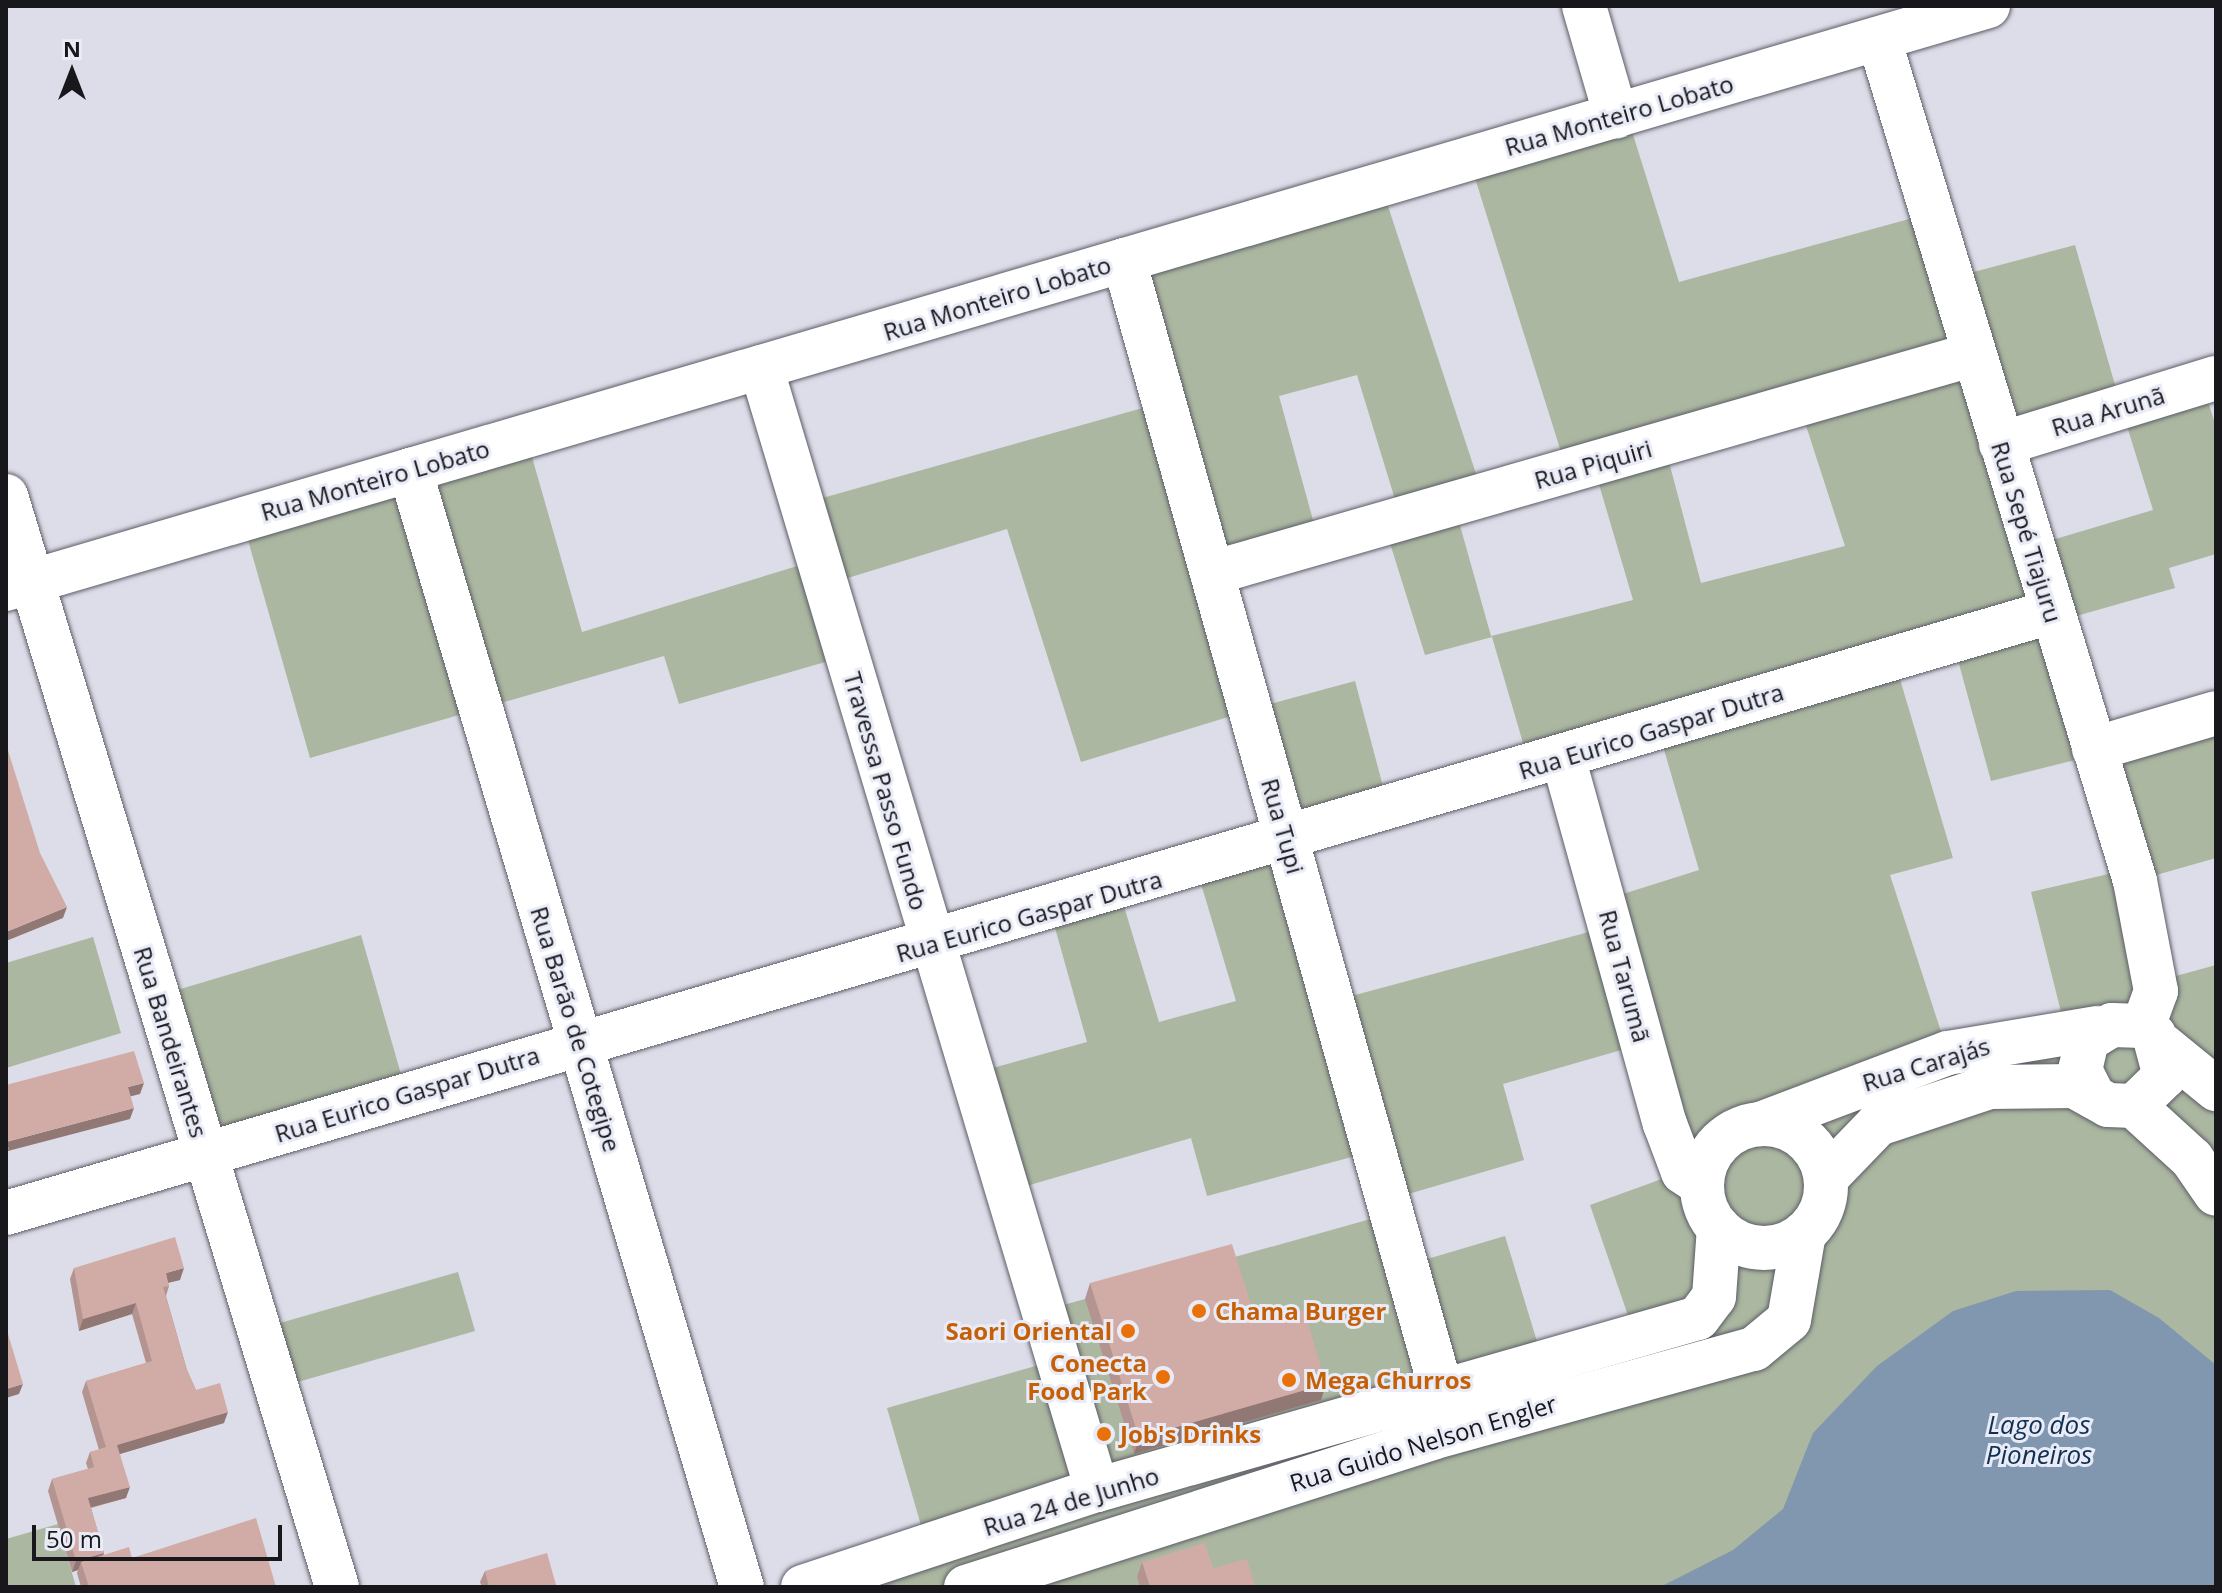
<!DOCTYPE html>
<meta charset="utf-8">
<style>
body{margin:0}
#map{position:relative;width:2222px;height:1593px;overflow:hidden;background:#dcdde8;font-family:"Open Sans",sans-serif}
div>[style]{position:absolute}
.green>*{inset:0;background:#abb7a0}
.water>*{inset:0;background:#8197b0}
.roads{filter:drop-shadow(0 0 2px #5c5d67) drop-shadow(0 0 2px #5c5d67)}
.minor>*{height:44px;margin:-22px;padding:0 22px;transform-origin:22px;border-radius:22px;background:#fff}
.minor>.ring{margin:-22px;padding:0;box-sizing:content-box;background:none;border:44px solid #fff;border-radius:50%}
.wall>*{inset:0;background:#b49490}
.shaded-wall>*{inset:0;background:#927875}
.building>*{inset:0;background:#d1aca7}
.dots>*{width:22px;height:22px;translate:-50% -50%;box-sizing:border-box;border:4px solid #e9ebf6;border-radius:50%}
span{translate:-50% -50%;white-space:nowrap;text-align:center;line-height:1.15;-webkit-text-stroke:6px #e9ebf6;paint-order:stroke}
.street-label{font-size:24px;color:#18181c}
.food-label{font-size:24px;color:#c56008;font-weight:700}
.left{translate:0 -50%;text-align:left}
.right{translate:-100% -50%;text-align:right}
.water-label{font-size:26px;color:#0e3053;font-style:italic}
.frame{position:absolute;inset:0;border:8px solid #18181c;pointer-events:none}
.north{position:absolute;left:32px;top:32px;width:80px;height:80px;-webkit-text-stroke:6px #e9ebf6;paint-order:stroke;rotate:0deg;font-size:22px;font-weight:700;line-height:32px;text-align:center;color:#18181c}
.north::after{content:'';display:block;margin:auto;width:28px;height:36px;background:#18181c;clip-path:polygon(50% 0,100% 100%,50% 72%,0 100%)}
.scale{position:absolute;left:32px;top:1525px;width:250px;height:36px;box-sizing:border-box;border:4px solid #18181c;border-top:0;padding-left:10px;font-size:24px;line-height:28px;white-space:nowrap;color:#18181c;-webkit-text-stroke:6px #e9ebf6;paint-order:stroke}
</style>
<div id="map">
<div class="green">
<i style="clip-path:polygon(evenodd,1626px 112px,1679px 282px,1931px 213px,1951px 278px,2075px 245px,2121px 406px,2202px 382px,2216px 427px,2216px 554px,2169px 568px,2175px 588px,2055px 622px,2094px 749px,2216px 713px,2216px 858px,2135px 881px,2165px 979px,2216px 965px,2216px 1587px,803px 1587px,927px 1546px,887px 1408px,1057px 1360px,1042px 1311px,1392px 1213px,1407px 1265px,1505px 1236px,1542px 1358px,1634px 1333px,1590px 1205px,1706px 1163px,1726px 1136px,1691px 1140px,1642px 1044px,1503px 1084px,1524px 1160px,1388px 1200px,1374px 1151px,1207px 1196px,1191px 1138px,1006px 1192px,971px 1074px,1087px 1042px,1050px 910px,1119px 890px,1159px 1022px,1236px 1001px,1196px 867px,1287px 839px,1251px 710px,1081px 762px,1007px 529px,825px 585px,846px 656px,679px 704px,664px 656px,310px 758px,242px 519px,526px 436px,582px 632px,817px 560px,801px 504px,1164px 402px,1124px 260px,1381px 185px,1483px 495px,1454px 504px,1491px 636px,1633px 600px,1593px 464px,1567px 471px,1469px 159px,1626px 112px,1357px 375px,1401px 519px,1384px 524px,1425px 655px,1492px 637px,1530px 767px,1658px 729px,1699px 870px,1604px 900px,1611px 926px,1333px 1001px,1287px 839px,1389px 809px,1355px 681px,1251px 709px,1213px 573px,1319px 542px,1279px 396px,1357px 375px,1626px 112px,1799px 404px,1845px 546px,1701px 583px,1664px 443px,1799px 404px,1626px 112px,2121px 407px,2153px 510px,2032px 546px,2001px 444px,2121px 407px,1626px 112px,1953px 642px,1991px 781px,2095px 755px,2130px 869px,2031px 892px,2065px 1028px,1948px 1053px,1890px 875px,1953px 858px,1894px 659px,1953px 642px)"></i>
<i style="clip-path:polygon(361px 935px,407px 1095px,206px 1155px,157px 996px)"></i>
<i style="clip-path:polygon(93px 937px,121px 1033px,6px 1068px,6px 963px)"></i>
<i style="clip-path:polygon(458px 1272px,475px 1331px,277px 1388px,259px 1329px)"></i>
<i style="clip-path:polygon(58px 1524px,76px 1587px,6px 1587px,6px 1539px)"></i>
</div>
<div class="water">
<i style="clip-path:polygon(2110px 1290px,2159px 1318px,2216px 1365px,2216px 1587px,1660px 1587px,1733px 1550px,1783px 1509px,1813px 1433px,1877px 1366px,1953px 1311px,2016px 1291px)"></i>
</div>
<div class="roads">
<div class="minor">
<i style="left:1584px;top:6px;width:115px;rotate:73.8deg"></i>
<i style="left:1879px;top:39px;width:880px;rotate:73.09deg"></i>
<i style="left:2135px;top:881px;width:112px;rotate:79.2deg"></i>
<i style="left:2156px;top:991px;width:37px;rotate:110deg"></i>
<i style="left:1124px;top:260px;width:1177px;rotate:74.32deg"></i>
<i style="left:761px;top:367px;width:1172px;rotate:73.34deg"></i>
<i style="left:2001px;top:444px;width:225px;rotate:-17.1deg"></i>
<i style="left:410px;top:470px;width:1165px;rotate:73.45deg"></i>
<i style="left:6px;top:496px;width:1140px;rotate:73.12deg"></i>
<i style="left:1212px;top:573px;width:793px;rotate:-16.03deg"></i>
<i style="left:6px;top:589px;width:2066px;rotate:-16.39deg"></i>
<i style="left:2094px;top:749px;width:127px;rotate:-16.4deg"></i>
<i style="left:1563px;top:757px;width:381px;rotate:74.5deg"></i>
<i style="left:1665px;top:1124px;width:51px;rotate:69.4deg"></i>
<i style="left:1683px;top:1172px;width:23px;rotate:34deg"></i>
<i style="left:2162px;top:1045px;width:70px;rotate:39.2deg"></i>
<i style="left:2134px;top:1106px;width:79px;rotate:42.4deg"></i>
<i style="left:2192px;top:1159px;width:42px;rotate:55.6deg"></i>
<i style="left:1760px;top:1124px;width:201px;rotate:-20.7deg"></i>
<i style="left:1948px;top:1053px;width:152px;rotate:-9.5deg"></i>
<i class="ring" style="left:1702px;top:1124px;width:80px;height:80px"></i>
<i style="left:1826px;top:1178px;width:75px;rotate:-46.1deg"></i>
<i style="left:1878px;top:1124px;width:118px;rotate:-18.3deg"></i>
<i style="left:1990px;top:1087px;width:84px;rotate:-0.7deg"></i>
<i style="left:2074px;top:1086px;width:39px;rotate:29deg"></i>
<i style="left:2108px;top:1105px;width:26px;rotate:2deg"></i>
<i style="left:2134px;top:1106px;width:43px;rotate:-44.1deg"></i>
<i style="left:2165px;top:1076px;width:42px;rotate:-105deg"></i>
<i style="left:2154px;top:1035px;width:14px;rotate:-141deg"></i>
<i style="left:2143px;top:1026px;width:31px;rotate:-178deg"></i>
<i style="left:2112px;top:1025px;width:29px;rotate:149deg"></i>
<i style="left:2087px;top:1040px;width:31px;rotate:103deg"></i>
<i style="left:2080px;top:1070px;width:30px;rotate:63deg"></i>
<i style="left:6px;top:1213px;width:2131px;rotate:-16.38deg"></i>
<i style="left:803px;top:1587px;width:310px;rotate:-18.3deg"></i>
<i style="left:1097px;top:1490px;width:625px;rotate:-15.97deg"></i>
<i style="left:1698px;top:1318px;width:26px;rotate:-53deg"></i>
<i style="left:1714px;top:1297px;width:69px;rotate:-85.9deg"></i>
<i style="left:966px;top:1587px;width:489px;rotate:-17.7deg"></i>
<i style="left:1432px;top:1438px;width:334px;rotate:-15.5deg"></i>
<i style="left:1754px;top:1349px;width:45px;rotate:-39.6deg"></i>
<i style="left:1789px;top:1320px;width:88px;rotate:-80.2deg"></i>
</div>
</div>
<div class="wall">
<i style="clip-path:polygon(74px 1268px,180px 1280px,168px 1283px,169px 1286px,166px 1296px,187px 1370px,196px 1390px,224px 1423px,120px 1454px,126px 1498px,91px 1508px,104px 1553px,103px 1555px,132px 1558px,276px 1587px,81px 1587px,77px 1573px,78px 1570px,72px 1572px,48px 1491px,52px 1479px,88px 1469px,86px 1463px,90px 1452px,99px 1450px,82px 1392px,86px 1381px,146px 1363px,132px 1314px,79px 1331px,70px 1279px)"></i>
<i style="clip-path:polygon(1090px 1283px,1257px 1324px,1326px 1384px,1321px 1400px,1134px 1454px,1085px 1299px)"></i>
<i style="clip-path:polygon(1142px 1562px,1213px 1568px,1255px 1587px,1140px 1587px,1137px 1577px)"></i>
<i style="clip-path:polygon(485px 1571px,556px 1585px,555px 1587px,482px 1587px,480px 1582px)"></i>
</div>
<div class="shaded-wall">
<i style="clip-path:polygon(67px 907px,63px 918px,6px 941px,6px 932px)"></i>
<i style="clip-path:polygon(144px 1083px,140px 1094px,124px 1098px,128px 1087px)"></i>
<i style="clip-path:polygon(134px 1108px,130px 1119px,8px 1151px,6px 1157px,6px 1142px)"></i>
<i style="clip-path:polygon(184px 1268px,180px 1280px,162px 1284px,166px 1273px)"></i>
<i style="clip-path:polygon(136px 1303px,132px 1314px,79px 1331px,83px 1319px)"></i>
<i style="clip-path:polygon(23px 1384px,19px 1394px,6px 1398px,6px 1389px)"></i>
<i style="clip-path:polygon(1326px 1384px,1321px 1400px,1134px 1454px,1139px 1438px)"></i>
<i style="clip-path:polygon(228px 1412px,224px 1423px,113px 1456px,117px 1445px)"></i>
<i style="clip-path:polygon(130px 1487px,126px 1498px,84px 1509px,88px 1498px)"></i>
<i style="clip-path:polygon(104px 1553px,100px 1564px,81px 1562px,78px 1570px,72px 1572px,76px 1561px)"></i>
</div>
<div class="building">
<i style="clip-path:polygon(6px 744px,40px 853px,67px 907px,6px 932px)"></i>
<i style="clip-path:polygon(134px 1051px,144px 1083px,128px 1087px,134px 1108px,6px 1142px,9px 1149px,6px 1150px,6px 1085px)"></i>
<i style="clip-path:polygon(175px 1237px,184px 1268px,166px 1273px,169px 1286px,163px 1287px,187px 1370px,196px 1390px,220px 1383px,228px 1412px,117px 1445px,130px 1487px,88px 1498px,104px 1553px,76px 1561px,52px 1479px,94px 1467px,90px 1452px,106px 1447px,86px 1381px,152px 1361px,136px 1303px,83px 1319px,74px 1268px)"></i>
<i style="clip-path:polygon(1232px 1244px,1257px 1324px,1304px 1310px,1326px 1384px,1139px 1438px,1090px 1283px)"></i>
<i style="clip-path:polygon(6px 1327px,23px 1384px,6px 1389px)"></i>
<i style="clip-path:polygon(256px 1518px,276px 1587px,89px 1587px,81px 1562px,129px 1547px,132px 1558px)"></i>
<i style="clip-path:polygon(1205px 1543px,1213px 1568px,1247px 1559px,1255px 1587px,1150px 1587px,1142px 1562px)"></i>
<i style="clip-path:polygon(547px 1553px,556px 1585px,548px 1587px,489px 1587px,485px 1571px)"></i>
</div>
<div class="dots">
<i style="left:1199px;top:1311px;background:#e8710a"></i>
<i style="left:1128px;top:1331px;background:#e8710a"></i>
<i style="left:1163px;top:1377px;background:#e8710a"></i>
<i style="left:1289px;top:1380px;background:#e8710a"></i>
<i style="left:1104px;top:1434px;background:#e8710a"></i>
</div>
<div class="street-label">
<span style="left:1619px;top:115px;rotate:-16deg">Rua Monteiro Lobato</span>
<span style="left:997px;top:298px;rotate:-17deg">Rua Monteiro Lobato</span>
<span style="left:2108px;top:411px;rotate:-17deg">Rua Arunã</span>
<span style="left:1593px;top:464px;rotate:-16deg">Rua Piquiri</span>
<span style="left:375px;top:480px;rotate:-16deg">Rua Monteiro Lobato</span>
<span style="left:2027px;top:532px;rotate:73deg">Rua Sepé Tiajuru</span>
<span style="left:1651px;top:731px;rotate:-17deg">Rua Eurico Gaspar Dutra</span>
<span style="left:886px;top:791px;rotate:74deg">Travessa Passo Fundo</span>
<span style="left:1283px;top:826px;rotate:74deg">Rua Tupi</span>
<span style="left:1029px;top:916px;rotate:-16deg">Rua Eurico Gaspar Dutra</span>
<span style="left:1625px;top:976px;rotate:75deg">Rua Tarumã</span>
<span style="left:576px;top:1029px;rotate:73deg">Rua Barão de Cotegipe</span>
<span style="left:171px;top:1042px;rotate:73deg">Rua Bandeirantes</span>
<span style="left:1926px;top:1064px;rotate:-17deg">Rua Carajás</span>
<span style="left:407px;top:1094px;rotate:-17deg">Rua Eurico Gaspar Dutra</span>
<span style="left:1423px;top:1443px;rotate:-17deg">Rua Guido Nelson Engler</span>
<span style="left:1071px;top:1501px;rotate:-17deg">Rua 24 de Junho</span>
</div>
<div class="food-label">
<span class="left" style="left:1215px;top:1311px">Chama Burger</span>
<span class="right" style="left:1112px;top:1331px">Saori Oriental</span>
<span class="right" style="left:1147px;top:1377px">Conecta<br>Food Park</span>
<span class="left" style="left:1305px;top:1380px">Mega Churros</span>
<span class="left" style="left:1120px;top:1434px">Job's Drinks</span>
</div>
<div class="water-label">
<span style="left:2039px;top:1440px">Lago dos<br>Pioneiros</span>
</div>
<div class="frame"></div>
<div class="north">N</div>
<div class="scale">50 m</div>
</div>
